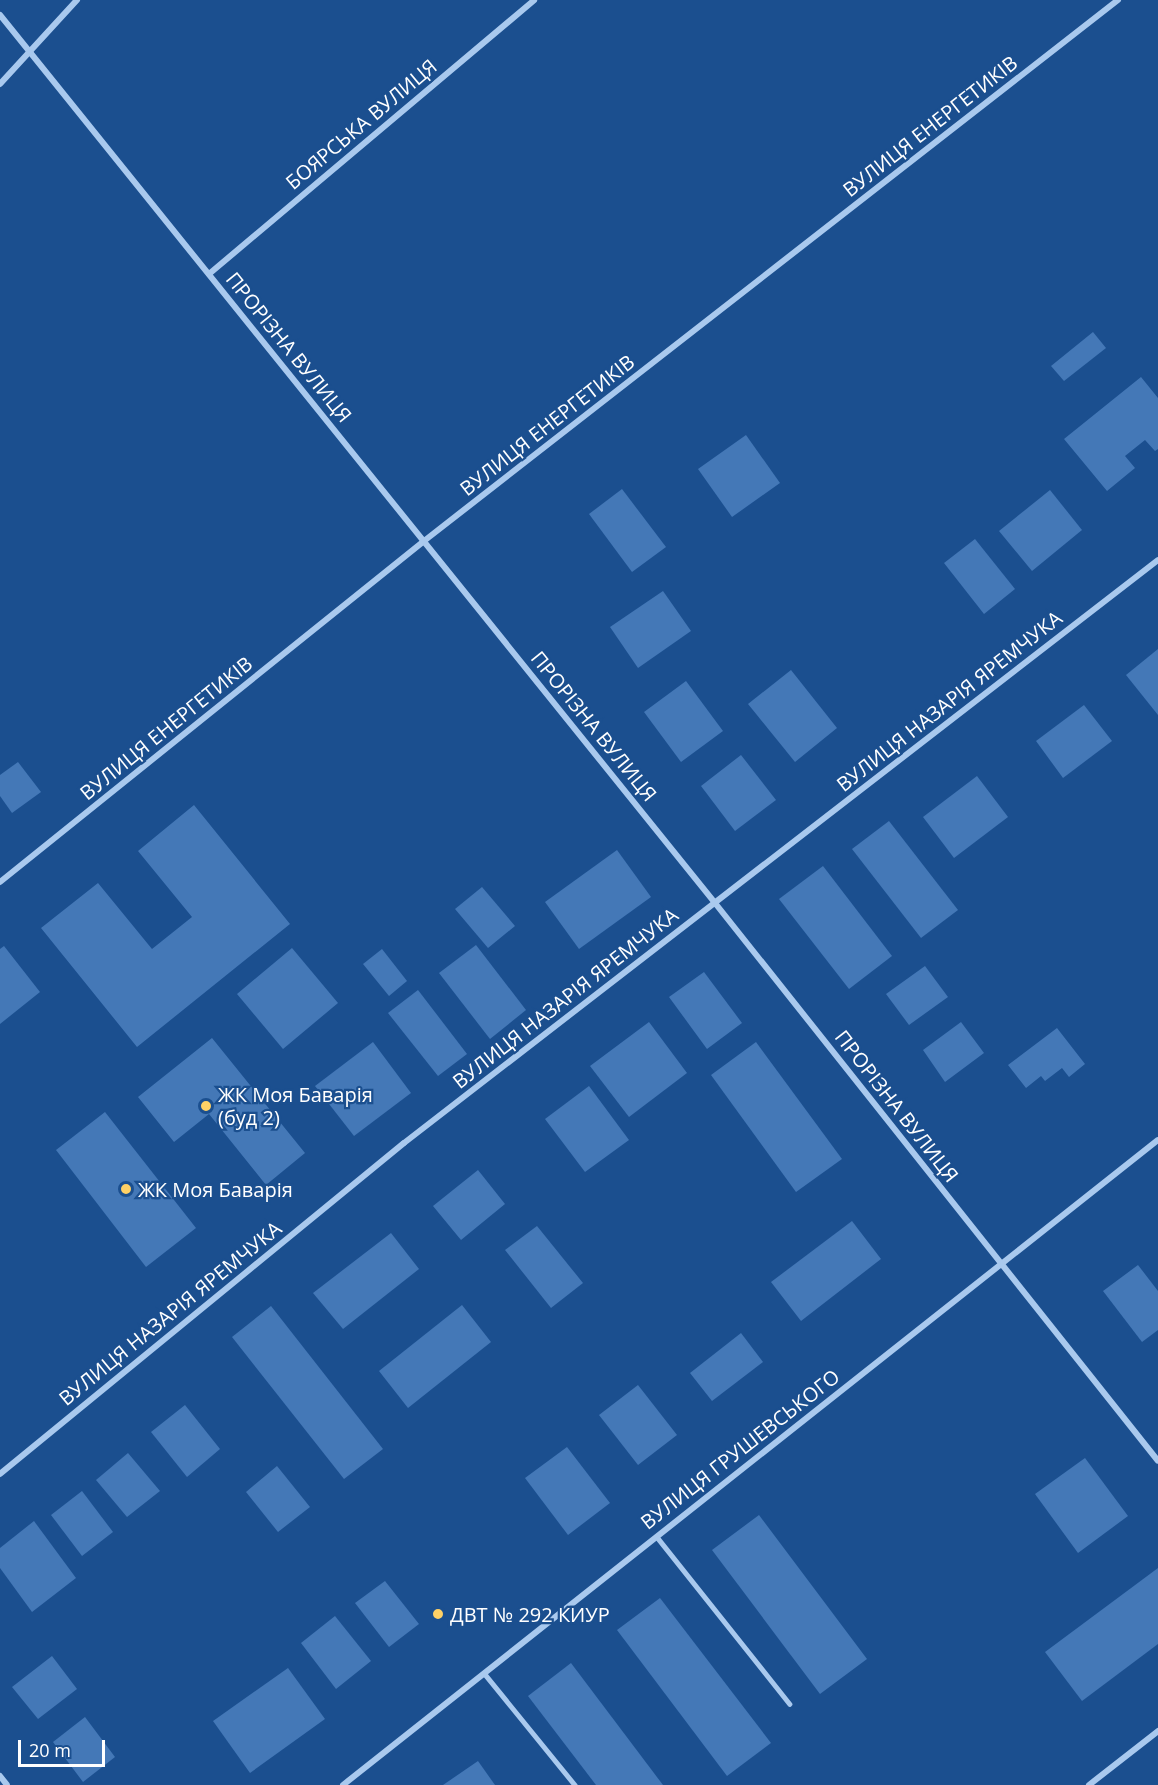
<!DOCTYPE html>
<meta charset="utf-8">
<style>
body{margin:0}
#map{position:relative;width:1158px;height:1785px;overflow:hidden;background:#1b4f8f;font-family:"Open Sans",sans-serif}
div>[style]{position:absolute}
.building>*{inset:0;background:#4478b7}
.service>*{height:4.5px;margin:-2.25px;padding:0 2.25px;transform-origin:2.25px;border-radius:2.25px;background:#a9c9ee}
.minor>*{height:6px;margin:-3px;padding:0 3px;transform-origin:3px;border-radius:3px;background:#a9c9ee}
.dots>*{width:16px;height:16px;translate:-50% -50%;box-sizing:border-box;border:3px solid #1b4f8f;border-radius:50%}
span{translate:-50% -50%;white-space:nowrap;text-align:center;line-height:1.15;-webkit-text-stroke:4.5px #1b4f8f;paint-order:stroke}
.street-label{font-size:20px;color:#fff}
.poi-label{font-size:20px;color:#fff}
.left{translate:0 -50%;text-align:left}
.scale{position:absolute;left:18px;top:1740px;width:87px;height:27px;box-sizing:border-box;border:3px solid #fff;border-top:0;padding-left:8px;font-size:18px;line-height:21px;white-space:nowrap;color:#fff;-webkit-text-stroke:4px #1b4f8f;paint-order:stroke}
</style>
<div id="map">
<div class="building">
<i style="clip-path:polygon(1093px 332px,1106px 348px,1064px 381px,1051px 366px)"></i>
<i style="clip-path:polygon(1141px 377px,1158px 398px,1158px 449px,1155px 451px,1145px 440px,1125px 456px,1135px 468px,1107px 491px,1064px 439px)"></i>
<i style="clip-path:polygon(746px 435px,780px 483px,732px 517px,698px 469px)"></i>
<i style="clip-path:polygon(622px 489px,666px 547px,632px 572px,589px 514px)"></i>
<i style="clip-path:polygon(1050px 490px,1082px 530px,1032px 571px,999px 531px)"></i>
<i style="clip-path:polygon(975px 539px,1015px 589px,984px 614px,944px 563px)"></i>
<i style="clip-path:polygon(663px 591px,691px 631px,638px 668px,610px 627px)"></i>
<i style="clip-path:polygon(1158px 649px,1158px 715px,1126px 675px)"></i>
<i style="clip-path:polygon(791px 670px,837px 728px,795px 762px,748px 704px)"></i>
<i style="clip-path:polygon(686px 681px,723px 731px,681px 762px,644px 712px)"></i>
<i style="clip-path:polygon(1084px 705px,1112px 741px,1063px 778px,1036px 741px)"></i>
<i style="clip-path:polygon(741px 755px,776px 800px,735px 831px,701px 786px)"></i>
<i style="clip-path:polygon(18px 762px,41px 792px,12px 813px,0 796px,0 775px)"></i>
<i style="clip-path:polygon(977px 776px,1008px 817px,954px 858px,923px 817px)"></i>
<i style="clip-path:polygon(194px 805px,290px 924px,137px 1047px,41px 928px,98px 883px,152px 949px,192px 917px,138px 851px)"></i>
<i style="clip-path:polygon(889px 821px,958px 910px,921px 938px,852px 849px)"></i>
<i style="clip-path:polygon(617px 850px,651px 897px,579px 949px,545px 902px)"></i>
<i style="clip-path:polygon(823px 866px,892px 956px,849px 989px,779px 899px)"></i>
<i style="clip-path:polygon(482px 887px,515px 926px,488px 948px,455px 909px)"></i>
<i style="clip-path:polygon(476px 945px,526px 1010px,490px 1039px,439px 973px)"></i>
<i style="clip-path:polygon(4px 946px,40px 992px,0 1024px,0 949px)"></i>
<i style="clip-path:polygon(292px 948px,338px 1003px,283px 1049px,237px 994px)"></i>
<i style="clip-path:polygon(382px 949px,407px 981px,389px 996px,363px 964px)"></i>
<i style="clip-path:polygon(925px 966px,948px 997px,909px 1025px,886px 994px)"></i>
<i style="clip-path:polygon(704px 972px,742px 1023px,707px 1049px,669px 997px)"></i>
<i style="clip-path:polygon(418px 990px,467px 1054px,438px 1076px,388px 1013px)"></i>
<i style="clip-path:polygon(649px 1022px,687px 1073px,629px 1117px,590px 1066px)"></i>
<i style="clip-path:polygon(961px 1022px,984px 1053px,945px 1082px,923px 1050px)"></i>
<i style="clip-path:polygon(1057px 1028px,1085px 1064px,1069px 1077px,1062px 1068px,1045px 1081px,1041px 1076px,1026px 1088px,1008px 1065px)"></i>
<i style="clip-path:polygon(212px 1038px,305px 1153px,266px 1185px,209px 1114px,174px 1142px,138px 1097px)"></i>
<i style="clip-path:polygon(373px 1042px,411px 1093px,354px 1136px,315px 1086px)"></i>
<i style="clip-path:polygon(756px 1042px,842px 1159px,796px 1192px,711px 1075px)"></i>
<i style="clip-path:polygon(589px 1086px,629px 1140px,585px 1172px,545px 1119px)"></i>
<i style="clip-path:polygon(105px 1112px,196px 1228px,146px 1267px,56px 1150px)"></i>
<i style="clip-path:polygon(478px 1170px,505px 1204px,461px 1240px,433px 1206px)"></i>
<i style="clip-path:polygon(852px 1221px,881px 1259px,801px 1321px,771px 1282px)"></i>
<i style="clip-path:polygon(537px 1226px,583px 1283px,551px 1308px,505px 1250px)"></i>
<i style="clip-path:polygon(391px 1233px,419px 1269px,343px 1329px,313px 1293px)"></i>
<i style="clip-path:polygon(1138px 1265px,1158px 1291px,1158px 1330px,1142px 1342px,1103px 1291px)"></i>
<i style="clip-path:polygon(462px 1305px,491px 1342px,408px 1408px,379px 1371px)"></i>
<i style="clip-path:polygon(271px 1306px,383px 1449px,344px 1479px,232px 1337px)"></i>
<i style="clip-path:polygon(741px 1333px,763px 1362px,712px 1401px,690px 1373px)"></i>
<i style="clip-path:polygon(638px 1385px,677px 1435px,638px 1465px,599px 1415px)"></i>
<i style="clip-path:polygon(185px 1405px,220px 1449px,187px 1477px,151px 1432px)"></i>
<i style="clip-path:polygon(567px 1447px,610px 1503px,568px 1535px,525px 1478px)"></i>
<i style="clip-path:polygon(128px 1453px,160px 1491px,127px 1517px,96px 1480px)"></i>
<i style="clip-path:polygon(1085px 1458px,1128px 1516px,1078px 1553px,1035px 1494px)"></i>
<i style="clip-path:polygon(277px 1466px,310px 1507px,278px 1532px,246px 1492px)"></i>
<i style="clip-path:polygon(82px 1491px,113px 1532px,82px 1556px,51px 1515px)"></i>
<i style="clip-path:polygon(759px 1515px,867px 1659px,820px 1694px,712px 1550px)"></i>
<i style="clip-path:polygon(34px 1521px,76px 1578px,32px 1612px,0 1568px,0 1548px)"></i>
<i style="clip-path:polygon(1158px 1568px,1158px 1644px,1082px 1701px,1045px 1652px)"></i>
<i style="clip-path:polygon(385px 1581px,419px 1624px,389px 1647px,355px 1603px)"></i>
<i style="clip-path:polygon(660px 1598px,771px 1743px,727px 1776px,617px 1630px)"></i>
<i style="clip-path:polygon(335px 1616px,371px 1661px,336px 1689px,301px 1643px)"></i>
<i style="clip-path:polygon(52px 1656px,77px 1689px,38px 1719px,12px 1687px)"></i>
<i style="clip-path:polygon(571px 1663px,663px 1785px,596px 1785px,528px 1696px)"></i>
<i style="clip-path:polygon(288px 1668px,325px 1719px,250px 1773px,213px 1721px)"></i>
<i style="clip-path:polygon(85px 1717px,115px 1757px,83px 1782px,53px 1742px)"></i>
<i style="clip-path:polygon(478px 1761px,495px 1785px,443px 1785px)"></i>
</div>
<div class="service">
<i style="left:657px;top:1537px;width:213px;rotate:51.5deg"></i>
<i style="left:484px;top:1673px;width:144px;rotate:50.9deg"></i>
</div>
<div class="minor">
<i style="left:0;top:15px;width:1140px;rotate:51.16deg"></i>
<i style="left:715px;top:903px;width:712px;rotate:51.55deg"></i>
<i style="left:0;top:84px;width:114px;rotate:-47.5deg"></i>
<i style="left:209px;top:274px;width:425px;rotate:-40.1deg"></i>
<i style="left:0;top:882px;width:544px;rotate:-38.81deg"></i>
<i style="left:424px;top:541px;width:880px;rotate:-37.94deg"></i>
<i style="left:0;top:1474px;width:522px;rotate:-39.33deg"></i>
<i style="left:404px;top:1143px;width:953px;rotate:-37.71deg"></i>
<i style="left:0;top:1776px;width:11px;rotate:52deg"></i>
<i style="left:343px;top:1785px;width:1039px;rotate:-38.36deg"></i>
<i style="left:1089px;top:1785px;width:88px;rotate:-38deg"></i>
</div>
<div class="dots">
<i style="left:206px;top:1106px;background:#ffd166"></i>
<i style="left:126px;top:1189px;background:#ffd166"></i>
<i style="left:438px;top:1614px;background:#ffd166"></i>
</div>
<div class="street-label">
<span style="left:361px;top:124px;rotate:-40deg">БОЯРСЬКА ВУЛИЦЯ</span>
<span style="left:930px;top:126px;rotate:-38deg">ВУЛИЦЯ ЕНЕРГЕТИКІВ</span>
<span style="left:289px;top:347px;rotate:51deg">ПРОРІЗНА ВУЛИЦЯ</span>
<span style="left:547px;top:425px;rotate:-38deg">ВУЛИЦЯ ЕНЕРГЕТИКІВ</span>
<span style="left:949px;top:701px;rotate:-38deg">ВУЛИЦЯ НАЗАРІЯ ЯРЕМЧУКА</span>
<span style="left:594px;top:726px;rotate:51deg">ПРОРІЗНА ВУЛИЦЯ</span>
<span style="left:166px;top:728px;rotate:-39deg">ВУЛИЦЯ ЕНЕРГЕТИКІВ</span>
<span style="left:565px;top:998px;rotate:-38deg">ВУЛИЦЯ НАЗАРІЯ ЯРЕМЧУКА</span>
<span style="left:897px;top:1106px;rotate:52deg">ПРОРІЗНА ВУЛИЦЯ</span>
<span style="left:170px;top:1313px;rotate:-39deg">ВУЛИЦЯ НАЗАРІЯ ЯРЕМЧУКА</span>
<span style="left:740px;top:1449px;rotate:-38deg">ВУЛИЦЯ ГРУШЕВСЬКОГО</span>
</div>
<div class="poi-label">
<span class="left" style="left:218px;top:1106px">ЖК Моя Баварія<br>(буд 2)</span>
<span class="left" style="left:138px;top:1189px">ЖК Моя Баварія</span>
<span class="left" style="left:450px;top:1614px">ДВТ № 292 КИУР</span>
</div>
<div class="scale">20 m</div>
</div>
